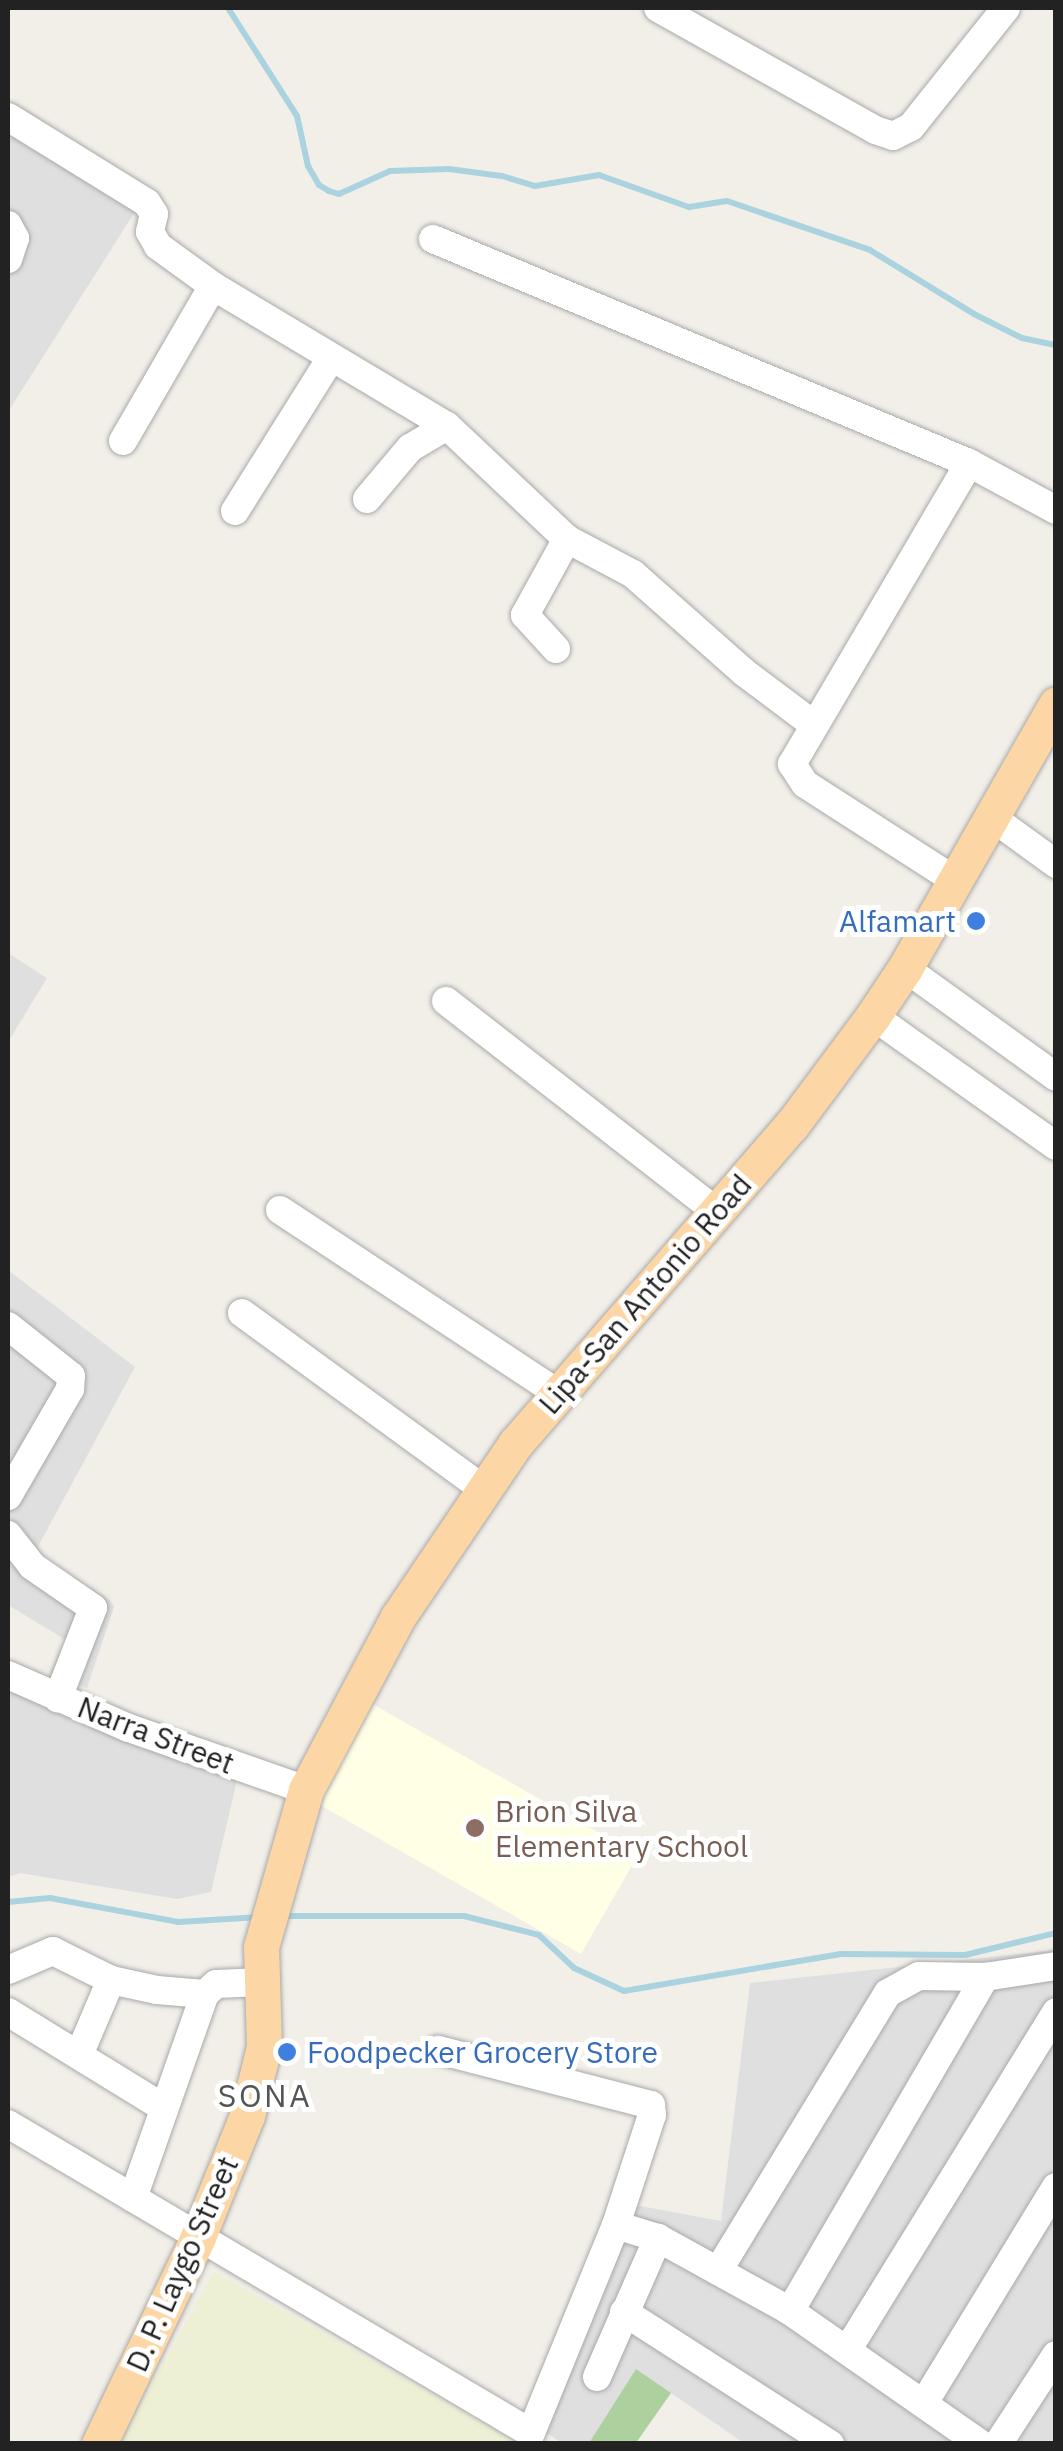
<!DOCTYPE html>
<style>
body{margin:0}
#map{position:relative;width:1063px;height:2451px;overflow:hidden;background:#f2efe9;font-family:"IBM Plex Sans",sans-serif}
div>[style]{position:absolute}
.residential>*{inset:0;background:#e0dfdf}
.education>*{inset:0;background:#ffffe5}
.farmland>*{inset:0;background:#eef0d5}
.forest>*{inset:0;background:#add19e}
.stream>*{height:6px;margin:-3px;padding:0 3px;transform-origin:3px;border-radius:3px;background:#aad3df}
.roads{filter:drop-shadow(0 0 2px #a9a9a9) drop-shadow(0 0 2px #a9a9a9)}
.minor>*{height:28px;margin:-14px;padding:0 14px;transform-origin:14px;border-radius:14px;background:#fff}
.major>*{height:35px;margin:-17.5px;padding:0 17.5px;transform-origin:17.5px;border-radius:17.5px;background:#fcd6a4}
.dots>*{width:28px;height:28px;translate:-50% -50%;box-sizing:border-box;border:5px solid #fff;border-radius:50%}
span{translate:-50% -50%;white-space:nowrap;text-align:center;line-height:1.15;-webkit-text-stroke:10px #fff;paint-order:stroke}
.shop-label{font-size:30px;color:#366cbe}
.right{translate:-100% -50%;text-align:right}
.left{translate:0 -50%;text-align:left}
.street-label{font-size:30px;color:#222}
.education-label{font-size:30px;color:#785e54}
.neighbourhood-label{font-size:32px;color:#555;letter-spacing:2.5px}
.frame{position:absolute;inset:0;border:10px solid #222;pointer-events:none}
</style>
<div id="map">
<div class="residential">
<i style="clip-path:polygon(8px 127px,138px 207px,8px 412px)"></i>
<i style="clip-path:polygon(8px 953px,47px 978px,8px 1042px)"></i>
<i style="clip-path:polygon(8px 1270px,135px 1367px,34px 1554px,110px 1600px,114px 1607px,87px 1688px,50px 1673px,66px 1640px,8px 1605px)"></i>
<i style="clip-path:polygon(8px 1689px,138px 1747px,237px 1780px,211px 1892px,177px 1899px,20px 1873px,8px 1877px)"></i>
<i style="clip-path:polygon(1055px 1950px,1055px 2443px,744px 2443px,637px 2370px,589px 2443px,562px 2443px,539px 2428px,635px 2205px,721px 2221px,750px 1983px)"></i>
</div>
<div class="education">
<i style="clip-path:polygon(369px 1702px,638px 1855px,581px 1954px,313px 1801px)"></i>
</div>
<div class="farmland">
<i style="clip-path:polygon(214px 2272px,520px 2443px,119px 2443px)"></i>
</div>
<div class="forest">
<i style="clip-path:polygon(636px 2369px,671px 2393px,636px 2443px,589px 2443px)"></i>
</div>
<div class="stream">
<i style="left:228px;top:8px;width:128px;rotate:57.4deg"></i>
<i style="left:297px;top:116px;width:51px;rotate:77.6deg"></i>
<i style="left:308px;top:166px;width:22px;rotate:60deg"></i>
<i style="left:319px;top:185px;width:12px;rotate:31deg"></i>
<i style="left:329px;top:191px;width:10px;rotate:17deg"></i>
<i style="left:339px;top:194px;width:56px;rotate:-24.3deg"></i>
<i style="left:390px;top:171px;width:59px;rotate:-1.9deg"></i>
<i style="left:449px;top:169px;width:53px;rotate:7.5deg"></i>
<i style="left:502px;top:176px;width:34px;rotate:17deg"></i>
<i style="left:535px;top:186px;width:65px;rotate:-9.8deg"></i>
<i style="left:599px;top:175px;width:96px;rotate:19.6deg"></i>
<i style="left:689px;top:207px;width:38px;rotate:-9deg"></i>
<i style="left:727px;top:201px;width:151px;rotate:18.9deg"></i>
<i style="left:870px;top:250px;width:122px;rotate:31.6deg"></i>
<i style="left:974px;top:314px;width:54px;rotate:26.6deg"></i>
<i style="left:1022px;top:338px;width:35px;rotate:12deg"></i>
<i style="left:8px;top:1902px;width:42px;rotate:-5.4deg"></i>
<i style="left:50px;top:1898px;width:130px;rotate:10.6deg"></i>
<i style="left:178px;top:1922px;width:81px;rotate:-3.5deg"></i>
<i style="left:281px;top:1916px;width:183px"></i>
<i style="left:464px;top:1916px;width:77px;rotate:14.2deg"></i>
<i style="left:539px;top:1935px;width:48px;rotate:43.3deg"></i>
<i style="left:574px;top:1968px;width:55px;rotate:24.7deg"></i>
<i style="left:624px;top:1991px;width:220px;rotate:-9.7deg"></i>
<i style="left:841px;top:1954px;width:124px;rotate:0.5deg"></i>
<i style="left:965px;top:1955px;width:94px;rotate:-13.6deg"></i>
</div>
<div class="roads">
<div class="minor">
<i style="left:658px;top:8px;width:249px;rotate:29.3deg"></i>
<i style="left:875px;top:130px;width:19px;rotate:18deg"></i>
<i style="left:893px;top:136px;width:20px;rotate:-27deg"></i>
<i style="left:911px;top:127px;width:152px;rotate:-51.4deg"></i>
<i style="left:8px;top:117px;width:163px;rotate:31.7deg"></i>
<i style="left:147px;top:203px;width:13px;rotate:58deg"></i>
<i style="left:154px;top:214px;width:18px;rotate:103deg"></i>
<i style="left:150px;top:232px;width:16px;rotate:60deg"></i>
<i style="left:158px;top:246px;width:68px;rotate:36deg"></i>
<i style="left:213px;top:286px;width:273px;rotate:30.9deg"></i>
<i style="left:447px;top:426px;width:165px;rotate:43.3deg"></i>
<i style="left:567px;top:539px;width:75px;rotate:27.9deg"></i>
<i style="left:633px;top:574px;width:149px;rotate:41.5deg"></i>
<i style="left:745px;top:673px;width:85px;rotate:36.9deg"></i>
<i style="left:8px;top:225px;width:15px;rotate:62deg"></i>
<i style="left:15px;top:238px;width:22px;rotate:108deg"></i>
<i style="left:433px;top:239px;width:581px;rotate:22.68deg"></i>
<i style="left:969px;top:463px;width:99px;rotate:28.4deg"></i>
<i style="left:123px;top:441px;width:179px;rotate:-59.9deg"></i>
<i style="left:367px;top:499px;width:67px;rotate:-49.9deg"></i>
<i style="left:410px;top:448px;width:43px;rotate:-30.7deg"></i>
<i style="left:235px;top:511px;width:181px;rotate:-57.9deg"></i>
<i style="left:556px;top:649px;width:46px;rotate:-132.4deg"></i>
<i style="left:525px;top:615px;width:87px;rotate:-61.1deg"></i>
<i style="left:990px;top:816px;width:82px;rotate:36deg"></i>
<i style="left:956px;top:881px;width:179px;rotate:-147.3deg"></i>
<i style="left:805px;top:784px;width:24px;rotate:-123deg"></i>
<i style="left:792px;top:764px;width:349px;rotate:-59.5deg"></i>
<i style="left:905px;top:968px;width:186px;rotate:35.8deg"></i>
<i style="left:446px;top:1001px;width:343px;rotate:37.9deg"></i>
<i style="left:873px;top:1016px;width:224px;rotate:35.4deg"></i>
<i style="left:280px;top:1210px;width:334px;rotate:33.4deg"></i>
<i style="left:242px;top:1313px;width:298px;rotate:36.1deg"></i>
<i style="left:8px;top:1326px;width:80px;rotate:38.4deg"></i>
<i style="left:71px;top:1376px;width:13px;rotate:94deg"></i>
<i style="left:70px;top:1389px;width:124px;rotate:120.1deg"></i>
<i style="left:8px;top:1535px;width:39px;rotate:52deg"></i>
<i style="left:32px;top:1566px;width:74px;rotate:34.5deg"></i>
<i style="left:93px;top:1608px;width:97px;rotate:111.3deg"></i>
<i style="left:8px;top:1675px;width:132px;rotate:23.7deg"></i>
<i style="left:129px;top:1728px;width:188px;rotate:19.3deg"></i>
<i style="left:8px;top:1970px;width:49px;rotate:-22.9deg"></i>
<i style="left:53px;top:1951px;width:65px;rotate:26.6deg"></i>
<i style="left:111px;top:1980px;width:47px;rotate:12.3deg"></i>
<i style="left:157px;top:1990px;width:48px;rotate:4.8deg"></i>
<i style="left:205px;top:1994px;width:15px;rotate:-42deg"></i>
<i style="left:216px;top:1984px;width:46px;rotate:-2.5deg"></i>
<i style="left:8px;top:2012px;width:183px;rotate:31.6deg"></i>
<i style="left:79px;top:2055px;width:82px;rotate:-66.9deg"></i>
<i style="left:8px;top:2124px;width:607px;rotate:30.58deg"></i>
<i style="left:531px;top:2433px;width:225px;rotate:-67.8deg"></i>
<i style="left:616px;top:2225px;width:116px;rotate:-71.9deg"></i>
<i style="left:652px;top:2115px;width:10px;rotate:-96deg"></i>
<i style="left:651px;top:2105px;width:220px;rotate:-165.5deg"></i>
<i style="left:133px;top:2198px;width:216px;rotate:-70.6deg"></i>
<i style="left:616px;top:2225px;width:44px;rotate:17.2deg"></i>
<i style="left:658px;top:2238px;width:151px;rotate:28.9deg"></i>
<i style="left:790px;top:2311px;width:233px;rotate:34.9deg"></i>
<i style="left:718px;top:2271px;width:326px;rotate:-58.6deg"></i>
<i style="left:888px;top:1993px;width:35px;rotate:-29deg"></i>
<i style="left:919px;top:1976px;width:66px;rotate:0.9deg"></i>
<i style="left:985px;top:1977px;width:72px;rotate:-8.8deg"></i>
<i style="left:790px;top:2311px;width:387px;rotate:-59.7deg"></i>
<i style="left:624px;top:2312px;width:245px;rotate:32.7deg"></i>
<i style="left:848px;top:2349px;width:396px;rotate:-58.3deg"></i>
<i style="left:597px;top:2377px;width:152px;rotate:-66.3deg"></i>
<i style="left:924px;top:2403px;width:253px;rotate:-58.6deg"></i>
<i style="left:998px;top:2444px;width:106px;rotate:-56.9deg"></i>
</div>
<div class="major">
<i style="left:99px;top:2444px;width:229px;rotate:-64.4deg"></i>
<i style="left:198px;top:2237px;width:131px;rotate:-68deg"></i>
<i style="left:247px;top:2116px;width:72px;rotate:-76.3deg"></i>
<i style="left:264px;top:2046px;width:99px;rotate:-91.7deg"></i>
<i style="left:261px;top:1947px;width:163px;rotate:-74deg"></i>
<i style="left:306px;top:1790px;width:196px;rotate:-62deg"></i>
<i style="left:398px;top:1617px;width:210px;rotate:-55.9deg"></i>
<i style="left:516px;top:1443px;width:420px;rotate:-49.1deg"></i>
<i style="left:791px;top:1126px;width:137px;rotate:-53.3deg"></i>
<i style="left:873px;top:1016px;width:58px;rotate:-56.3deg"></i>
<i style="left:905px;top:968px;width:304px;rotate:-60.2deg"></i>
</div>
</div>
<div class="dots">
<i style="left:976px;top:921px;background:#3f7fe0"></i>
<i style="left:475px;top:1828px;background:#8d6e63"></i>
<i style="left:287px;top:2052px;background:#3f7fe0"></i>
</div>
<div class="shop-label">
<span class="right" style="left:956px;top:921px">Alfamart</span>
<span class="left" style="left:307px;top:2052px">Foodpecker Grocery Store</span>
</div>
<div class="street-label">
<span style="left:645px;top:1294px;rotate:-49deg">Lipa-San Antonio Road</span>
<span style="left:156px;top:1735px;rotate:21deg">Narra Street</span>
<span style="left:182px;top:2264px;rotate:-66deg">D. P. Laygo Street</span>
</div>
<div class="education-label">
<span class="left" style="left:495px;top:1828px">Brion Silva<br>Elementary School</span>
</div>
<div class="neighbourhood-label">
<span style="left:265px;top:2095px">SONA</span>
</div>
<div class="frame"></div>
</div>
